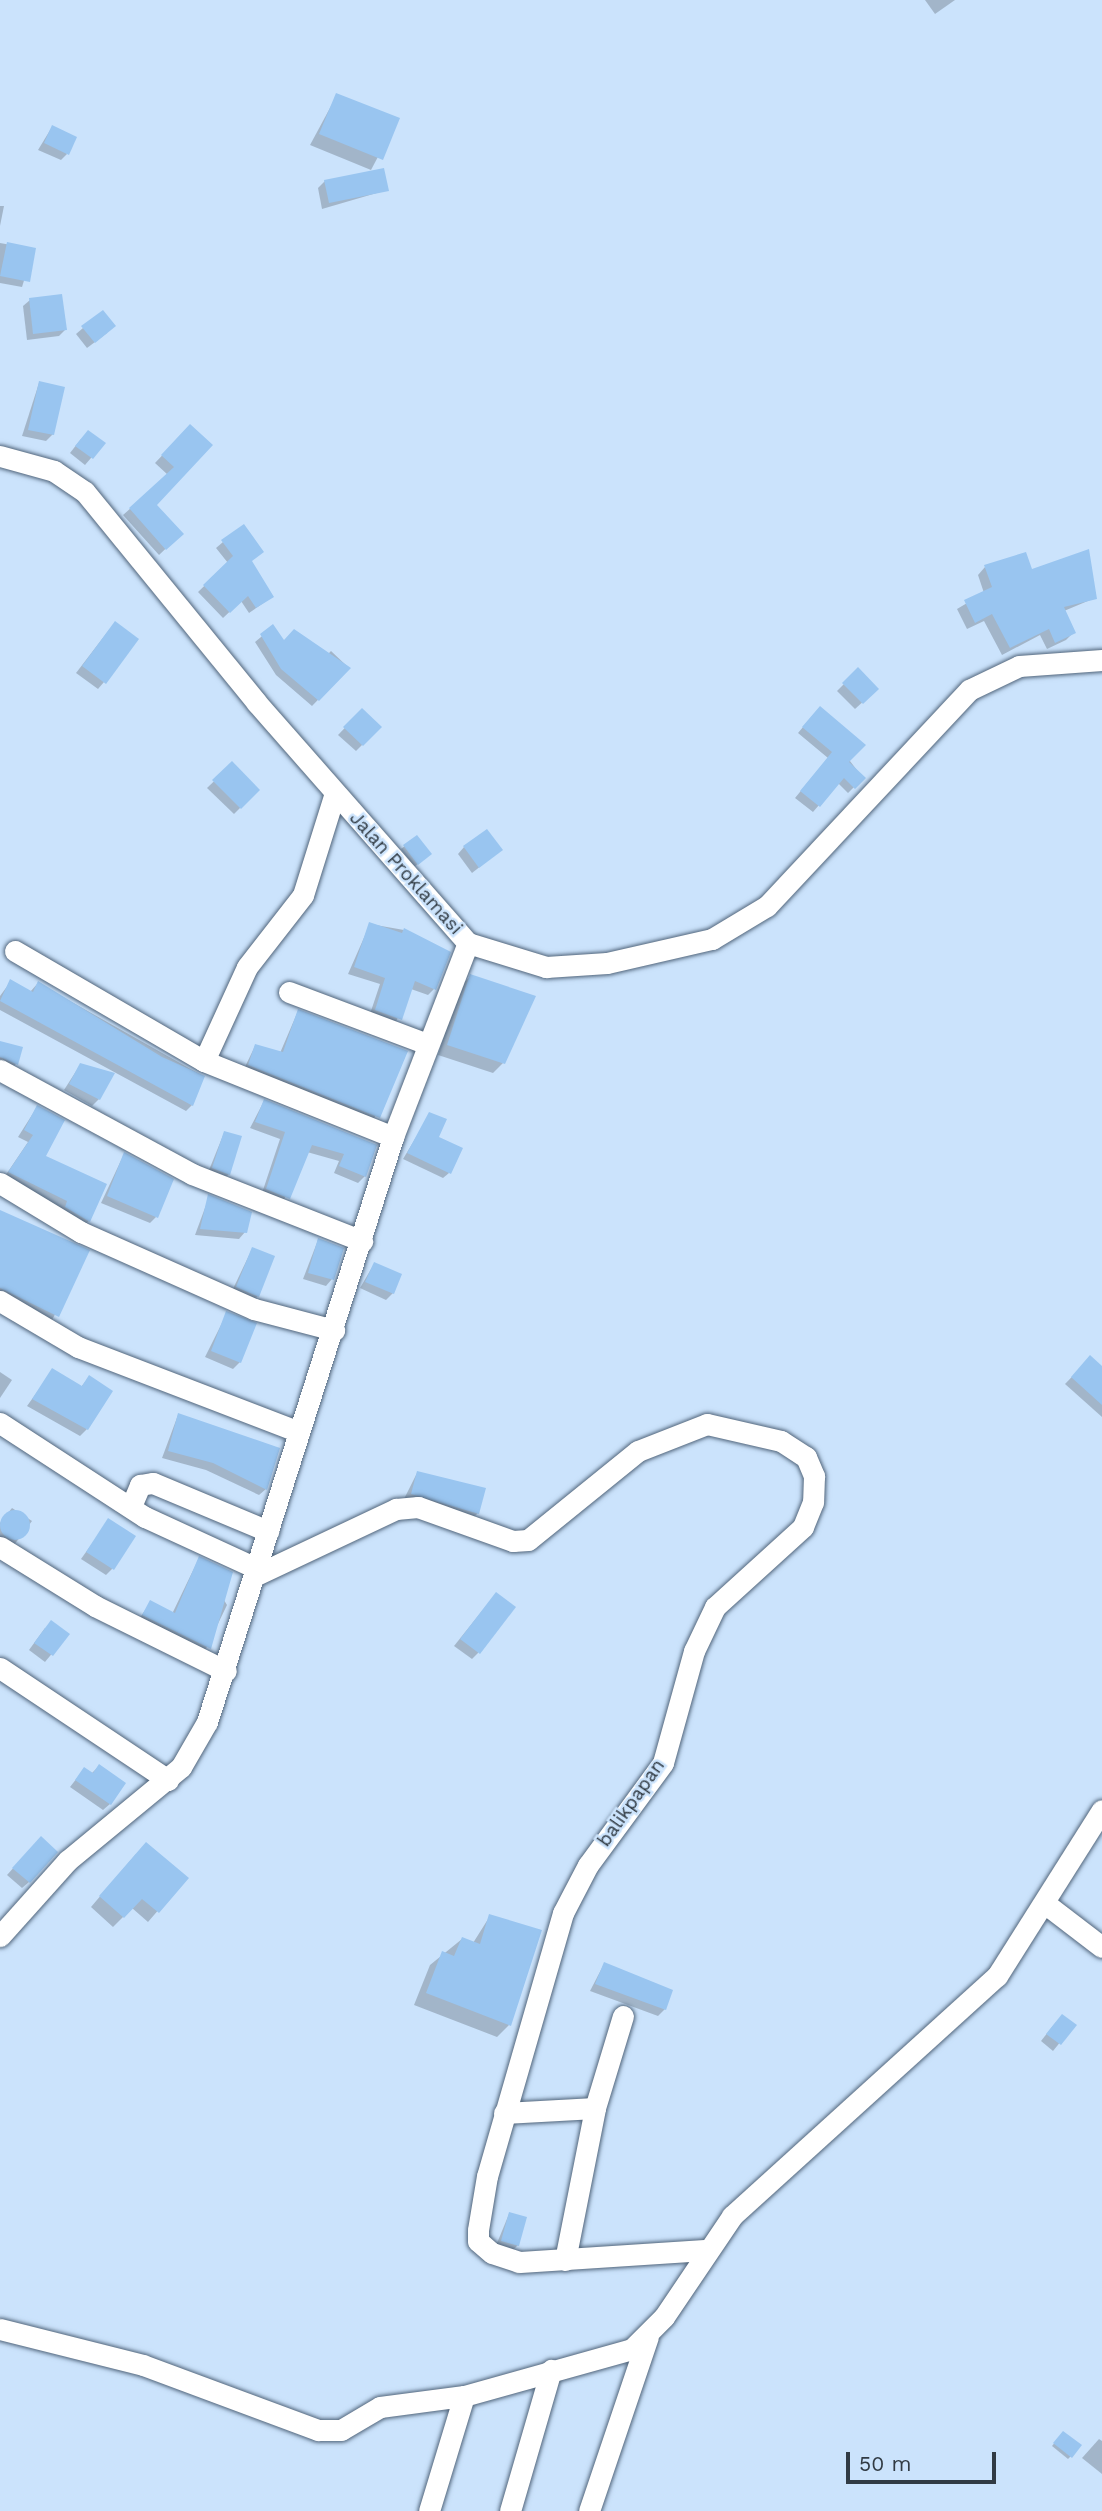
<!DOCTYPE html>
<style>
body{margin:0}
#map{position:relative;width:1102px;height:2511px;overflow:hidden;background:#cbe3fc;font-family:"Work Sans",sans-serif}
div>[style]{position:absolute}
.shadow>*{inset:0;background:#0003}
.building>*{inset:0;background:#99c5f0}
.round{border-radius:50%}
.roads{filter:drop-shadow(0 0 2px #51657b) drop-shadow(0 0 2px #51657b)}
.minor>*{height:21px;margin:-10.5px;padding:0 10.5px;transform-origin:10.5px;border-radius:10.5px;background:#fff}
span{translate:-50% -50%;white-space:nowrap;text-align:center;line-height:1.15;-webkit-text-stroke:5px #cbe3fc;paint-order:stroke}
.street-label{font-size:19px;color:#313b44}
.scale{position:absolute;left:846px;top:2452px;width:150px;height:32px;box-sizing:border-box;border:4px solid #313b44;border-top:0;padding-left:9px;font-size:21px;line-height:24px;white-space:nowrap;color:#313b44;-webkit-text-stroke:5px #cbe3fc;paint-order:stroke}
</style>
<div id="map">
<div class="shadow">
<i style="clip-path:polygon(925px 0,955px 0,935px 14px)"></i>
<i style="clip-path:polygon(337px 95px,398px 119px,371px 170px,310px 145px)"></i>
<i style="clip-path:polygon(52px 127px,67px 154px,61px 160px,38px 150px)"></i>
<i style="clip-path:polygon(325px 181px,387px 190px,322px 209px,318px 188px)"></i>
<i style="clip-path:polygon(0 206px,4px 206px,0 226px)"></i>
<i style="clip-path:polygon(0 243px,34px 249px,22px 287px,0 283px)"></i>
<i style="clip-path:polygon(30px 300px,65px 330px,59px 336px,27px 340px,23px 306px)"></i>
<i style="clip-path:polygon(83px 328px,107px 333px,87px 348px,76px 334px)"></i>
<i style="clip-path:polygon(39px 383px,53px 434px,46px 441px,22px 436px)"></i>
<i style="clip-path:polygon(190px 426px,210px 445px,155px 505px,181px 534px,159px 555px,123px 515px,168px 475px,155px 463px)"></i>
<i style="clip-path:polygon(81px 439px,103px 444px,85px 465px,70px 453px)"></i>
<i style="clip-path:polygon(223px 542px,250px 561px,272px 597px,249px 613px,241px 601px,223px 618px,198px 592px,228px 563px,216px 548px)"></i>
<i style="clip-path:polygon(985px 567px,1030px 571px,1095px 598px,1064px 611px,1074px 632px,1066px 640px,1047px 649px,1040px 635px,1002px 655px,984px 621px,967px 629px,957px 609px,984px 593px,978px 575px)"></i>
<i style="clip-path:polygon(273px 627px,284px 642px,325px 657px,331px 651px,349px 668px,312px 706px,276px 675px,255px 642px)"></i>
<i style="clip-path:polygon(109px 630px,104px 682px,98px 689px,76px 673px)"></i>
<i style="clip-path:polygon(858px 670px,877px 689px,855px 709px,837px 691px)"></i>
<i style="clip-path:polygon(362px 710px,380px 727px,356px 751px,338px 735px)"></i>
<i style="clip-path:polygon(814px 714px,863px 778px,848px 793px,838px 783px,813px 812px,795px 798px,828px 758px,798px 733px)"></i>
<i style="clip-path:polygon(232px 764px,258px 790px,234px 814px,207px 788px)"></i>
<i style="clip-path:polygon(416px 837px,427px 857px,414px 867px,401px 849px)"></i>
<i style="clip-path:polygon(464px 847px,501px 850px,472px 873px,458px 854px)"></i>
<i style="clip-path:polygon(370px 924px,404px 930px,434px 989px,428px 995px,411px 989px,394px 1026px,369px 1017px,380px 984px,348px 974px)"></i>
<i style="clip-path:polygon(471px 976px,503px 1063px,493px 1073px,438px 1055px,460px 986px)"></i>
<i style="clip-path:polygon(11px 981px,30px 992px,38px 983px,203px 1076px,192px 1105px,186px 1111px,0 1010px,0 996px)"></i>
<i style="clip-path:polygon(298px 1011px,406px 1052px,372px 1123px,243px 1071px,255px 1046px,280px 1053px)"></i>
<i style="clip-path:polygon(0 1044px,16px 1064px,10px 1070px,0 1067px)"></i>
<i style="clip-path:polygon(80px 1065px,99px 1099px,92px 1106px,64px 1090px)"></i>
<i style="clip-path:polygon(264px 1101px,375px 1146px,365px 1176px,358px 1183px,334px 1173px,339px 1161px,307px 1152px,282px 1204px,261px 1196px,280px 1139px,250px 1128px)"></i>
<i style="clip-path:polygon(37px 1107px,44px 1157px,89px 1221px,82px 1227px,3px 1179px,28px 1142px,18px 1137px)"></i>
<i style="clip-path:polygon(430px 1114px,449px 1173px,443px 1178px,403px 1159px)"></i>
<i style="clip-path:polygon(224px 1133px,229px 1174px,222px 1181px,207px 1175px)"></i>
<i style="clip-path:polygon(124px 1154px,156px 1217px,150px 1223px,101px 1203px)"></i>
<i style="clip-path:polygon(209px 1197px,245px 1232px,239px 1239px,195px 1235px)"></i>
<i style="clip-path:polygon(0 1211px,88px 1251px,51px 1322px,0 1297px)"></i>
<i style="clip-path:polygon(318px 1240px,332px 1279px,326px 1286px,303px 1279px)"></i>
<i style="clip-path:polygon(252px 1249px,258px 1296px,251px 1302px,231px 1293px)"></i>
<i style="clip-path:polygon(374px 1264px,393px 1293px,386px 1300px,360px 1288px)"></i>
<i style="clip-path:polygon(227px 1313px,240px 1362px,233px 1369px,205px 1357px)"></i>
<i style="clip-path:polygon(1090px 1358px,1102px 1368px,1102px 1417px,1065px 1384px)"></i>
<i style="clip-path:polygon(53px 1370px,81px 1387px,89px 1377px,87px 1429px,80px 1436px,27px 1406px)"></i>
<i style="clip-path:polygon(0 1372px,12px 1380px,0 1398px)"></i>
<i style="clip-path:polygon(178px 1415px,266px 1489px,259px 1495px,206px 1470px,162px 1458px)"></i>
<i style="clip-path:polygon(417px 1473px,478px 1513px,467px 1524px,401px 1505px)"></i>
<i style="clip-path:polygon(12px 1508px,32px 1521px,11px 1549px,0 1546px,0 1523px)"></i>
<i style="clip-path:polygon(109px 1520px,112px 1569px,106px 1575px,81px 1559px)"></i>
<i style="clip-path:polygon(199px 1558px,227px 1605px,203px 1655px,137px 1622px,150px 1603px,172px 1614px)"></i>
<i style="clip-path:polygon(490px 1601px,478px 1653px,472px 1659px,454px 1646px)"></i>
<i style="clip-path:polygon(45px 1628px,68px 1634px,45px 1662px,29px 1650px)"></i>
<i style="clip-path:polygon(99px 1766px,110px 1804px,103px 1810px,70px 1787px,84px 1769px,91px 1774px)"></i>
<i style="clip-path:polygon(34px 1845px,29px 1882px,22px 1888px,7px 1875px)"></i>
<i style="clip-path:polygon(136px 1854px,186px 1878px,148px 1922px,132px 1908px,113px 1927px,91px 1907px)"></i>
<i style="clip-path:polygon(490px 1916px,509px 2025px,497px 2037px,414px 2005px,430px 1965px,462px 1939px,473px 1943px)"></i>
<i style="clip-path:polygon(604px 1964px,665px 2009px,658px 2016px,590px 1991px)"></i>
<i style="clip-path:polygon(1056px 2022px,1074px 2025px,1053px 2051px,1041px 2041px)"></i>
<i style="clip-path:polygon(509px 2214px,518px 2245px,511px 2252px,495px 2248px)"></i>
<i style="clip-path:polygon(1060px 2436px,1071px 2456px,1068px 2459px,1052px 2446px)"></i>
<i style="clip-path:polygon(1099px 2439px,1102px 2441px,1102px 2474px,1082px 2458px)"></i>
</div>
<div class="building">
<i style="clip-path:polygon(336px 93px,400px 118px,383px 160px,319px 134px)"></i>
<i style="clip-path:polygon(52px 125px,77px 137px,69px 155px,44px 143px)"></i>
<i style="clip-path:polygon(384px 168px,389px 191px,329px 203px,324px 180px)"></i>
<i style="clip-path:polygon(7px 242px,36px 248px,30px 282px,0 276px)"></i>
<i style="clip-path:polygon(62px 294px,67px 330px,33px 334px,29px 298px)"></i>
<i style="clip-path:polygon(103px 310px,116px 326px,95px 343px,81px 326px)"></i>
<i style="clip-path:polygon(39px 381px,65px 387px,54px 435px,28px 430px)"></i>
<i style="clip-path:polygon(190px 424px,213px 445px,157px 505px,184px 534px,166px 550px,129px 508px,174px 467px,161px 455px)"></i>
<i style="clip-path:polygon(88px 430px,106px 443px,93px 459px,75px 446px)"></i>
<i style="clip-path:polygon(244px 524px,264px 552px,252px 561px,274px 597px,256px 608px,248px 596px,230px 613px,203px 585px,233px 556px,221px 540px)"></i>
<i style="clip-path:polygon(1089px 549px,1097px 599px,1064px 607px,1076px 633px,1055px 643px,1049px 629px,1010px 648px,992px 614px,975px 623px,964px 600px,992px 587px,984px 565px,1026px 552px,1032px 569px)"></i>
<i style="clip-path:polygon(115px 621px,139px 639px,106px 684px,82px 666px)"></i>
<i style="clip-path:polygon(273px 624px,284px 640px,294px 629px,351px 668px,319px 701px,281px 669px,260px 634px)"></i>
<i style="clip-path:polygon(858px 667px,879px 689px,863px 704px,842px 683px)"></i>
<i style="clip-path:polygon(820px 706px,866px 745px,849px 762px,866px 778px,855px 789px,844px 778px,820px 807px,800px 791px,832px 752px,802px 727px)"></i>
<i style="clip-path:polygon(362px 708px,382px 727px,363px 746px,343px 727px)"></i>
<i style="clip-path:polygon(232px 761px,260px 790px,241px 809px,212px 780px)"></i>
<i style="clip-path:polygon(487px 829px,503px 850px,479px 868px,463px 846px)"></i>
<i style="clip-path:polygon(417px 835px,432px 854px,418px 865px,403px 845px)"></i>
<i style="clip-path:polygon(369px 922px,402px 933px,404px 928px,451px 952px,436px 990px,415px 981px,402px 1020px,375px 1010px,385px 978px,354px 967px)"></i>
<i style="clip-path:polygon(470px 974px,536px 996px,505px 1064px,447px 1045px)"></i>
<i style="clip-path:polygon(10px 979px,33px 992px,38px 981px,162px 1057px,205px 1076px,193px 1106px,0 1001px)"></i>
<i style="clip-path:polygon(298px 1009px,408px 1051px,380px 1118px,248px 1065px,255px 1044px,283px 1052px)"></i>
<i style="clip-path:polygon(0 1041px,23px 1047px,18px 1065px,0 1057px)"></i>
<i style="clip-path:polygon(80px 1063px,115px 1073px,100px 1100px,69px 1084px)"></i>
<i style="clip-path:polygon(264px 1099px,377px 1145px,366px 1177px,339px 1166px,344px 1154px,312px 1145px,290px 1199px,266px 1189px,285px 1132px,255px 1122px)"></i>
<i style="clip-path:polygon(37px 1105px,65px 1120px,46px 1156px,107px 1184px,90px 1222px,65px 1207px,67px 1201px,8px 1172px,33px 1135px,24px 1130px)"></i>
<i style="clip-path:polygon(429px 1112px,447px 1119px,439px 1137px,463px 1148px,451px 1174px,407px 1153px)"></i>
<i style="clip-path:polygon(224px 1131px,242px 1136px,230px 1175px,212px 1168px)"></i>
<i style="clip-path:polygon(124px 1152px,174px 1179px,158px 1218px,107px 1196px)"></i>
<i style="clip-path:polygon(208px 1194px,252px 1212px,247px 1233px,200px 1229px)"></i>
<i style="clip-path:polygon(0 1210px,90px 1250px,59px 1317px,0 1288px)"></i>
<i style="clip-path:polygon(318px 1238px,344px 1248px,334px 1280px,308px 1273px)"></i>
<i style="clip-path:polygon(252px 1247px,275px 1256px,259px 1297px,236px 1287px)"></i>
<i style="clip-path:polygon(374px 1262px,402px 1274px,394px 1294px,365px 1282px)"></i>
<i style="clip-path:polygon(226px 1311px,257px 1323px,241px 1363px,211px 1351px)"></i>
<i style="clip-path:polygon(1090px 1355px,1102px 1366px,1102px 1405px,1071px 1377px)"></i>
<i style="clip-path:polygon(52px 1368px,82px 1386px,89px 1375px,113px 1391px,88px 1430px,32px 1399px)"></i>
<i style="clip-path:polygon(178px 1413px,280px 1448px,267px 1490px,213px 1463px,168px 1451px)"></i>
<i style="clip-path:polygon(417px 1471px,486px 1488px,479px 1514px,411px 1494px)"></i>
<i class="round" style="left:0;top:1510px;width:30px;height:30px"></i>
<i style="clip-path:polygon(108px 1518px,136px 1536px,114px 1570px,86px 1552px)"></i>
<i style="clip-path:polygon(199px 1556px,233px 1572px,211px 1649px,142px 1615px,150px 1600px,175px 1613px)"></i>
<i style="clip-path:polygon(496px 1592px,516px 1607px,480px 1654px,460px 1639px)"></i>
<i style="clip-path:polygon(51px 1620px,70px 1634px,53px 1656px,34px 1643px)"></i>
<i style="clip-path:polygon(99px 1764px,126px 1783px,111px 1805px,75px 1780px,84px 1767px,93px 1773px)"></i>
<i style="clip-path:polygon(41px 1836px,58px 1852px,30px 1883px,12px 1868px)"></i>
<i style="clip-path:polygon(146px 1842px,189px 1878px,159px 1913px,142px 1899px,124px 1918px,99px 1896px)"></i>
<i style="clip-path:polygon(489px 1914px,542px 1930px,511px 2026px,426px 1993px,442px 1951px,454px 1956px,462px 1937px,480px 1944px)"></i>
<i style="clip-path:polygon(604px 1962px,673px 1990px,666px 2010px,595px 1984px)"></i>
<i style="clip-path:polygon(1062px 2014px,1077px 2025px,1061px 2045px,1046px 2034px)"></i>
<i style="clip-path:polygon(509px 2212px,527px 2217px,519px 2246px,501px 2241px)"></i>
<i style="clip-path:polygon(1063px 2431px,1082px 2445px,1072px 2458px,1053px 2443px)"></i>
</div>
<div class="roads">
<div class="minor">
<i style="left:0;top:456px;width:56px;rotate:15.5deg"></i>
<i style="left:54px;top:471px;width:37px;rotate:34deg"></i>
<i style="left:85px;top:492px;width:271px;rotate:50.8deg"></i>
<i style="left:256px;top:702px;width:321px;rotate:48.7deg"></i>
<i style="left:468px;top:943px;width:82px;rotate:17.1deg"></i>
<i style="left:546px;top:967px;width:61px;rotate:-3.8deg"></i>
<i style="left:607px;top:963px;width:108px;rotate:-12.9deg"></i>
<i style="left:712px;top:939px;width:64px;rotate:-31deg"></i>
<i style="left:767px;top:906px;width:296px;rotate:-46.9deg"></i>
<i style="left:969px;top:690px;width:55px;rotate:-25.6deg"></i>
<i style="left:1019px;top:666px;width:83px;rotate:-4.1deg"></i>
<i style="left:15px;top:951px;width:219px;rotate:30.2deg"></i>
<i style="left:204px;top:1061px;width:103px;rotate:-65.4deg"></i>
<i style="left:247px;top:967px;width:91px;rotate:-52.1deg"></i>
<i style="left:303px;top:895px;width:107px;rotate:-72.6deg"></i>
<i style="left:289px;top:992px;width:147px;rotate:20.6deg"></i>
<i style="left:204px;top:1061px;width:204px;rotate:21.9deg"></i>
<i style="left:0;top:1070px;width:218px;rotate:28.4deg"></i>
<i style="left:192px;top:1174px;width:183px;rotate:21.5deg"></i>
<i style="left:0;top:1183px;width:95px;rotate:31.2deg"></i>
<i style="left:81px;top:1232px;width:189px;rotate:24deg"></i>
<i style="left:254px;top:1309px;width:83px;rotate:14.7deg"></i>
<i style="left:0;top:1301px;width:91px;rotate:30.5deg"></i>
<i style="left:78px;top:1347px;width:237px;rotate:21deg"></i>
<i style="left:0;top:1423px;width:173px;rotate:33deg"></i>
<i style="left:145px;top:1517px;width:122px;rotate:24.7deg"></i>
<i style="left:132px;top:1504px;width:21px;rotate:-67deg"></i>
<i style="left:140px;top:1485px;width:13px;rotate:-9deg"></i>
<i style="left:153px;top:1483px;width:125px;rotate:22.7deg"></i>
<i style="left:0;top:1547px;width:112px;rotate:31.8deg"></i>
<i style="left:95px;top:1606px;width:146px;rotate:26.4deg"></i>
<i style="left:254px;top:1576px;width:157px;rotate:-25.3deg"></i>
<i style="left:396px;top:1509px;width:22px;rotate:-5deg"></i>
<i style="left:418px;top:1507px;width:101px;rotate:19.7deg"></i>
<i style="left:513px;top:1541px;width:15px;rotate:-4deg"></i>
<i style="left:528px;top:1540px;width:141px;rotate:-39deg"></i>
<i style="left:638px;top:1451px;width:74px;rotate:-21.4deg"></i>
<i style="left:707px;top:1424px;width:76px;rotate:12.9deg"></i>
<i style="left:781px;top:1441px;width:30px;rotate:33deg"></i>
<i style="left:806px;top:1457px;width:21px;rotate:67deg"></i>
<i style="left:814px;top:1476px;width:26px;rotate:92deg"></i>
<i style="left:813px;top:1502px;width:27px;rotate:112deg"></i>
<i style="left:803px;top:1527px;width:119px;rotate:137.7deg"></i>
<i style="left:715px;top:1607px;width:49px;rotate:115.5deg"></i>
<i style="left:694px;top:1651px;width:116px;rotate:105.5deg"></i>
<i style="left:663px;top:1763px;width:127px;rotate:126.3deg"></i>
<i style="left:588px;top:1865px;width:54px;rotate:117.5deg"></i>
<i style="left:563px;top:1913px;width:274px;rotate:106.1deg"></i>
<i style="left:487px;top:2176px;width:55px;rotate:99.5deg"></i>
<i style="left:478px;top:2230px;width:11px;rotate:90deg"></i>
<i style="left:478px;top:2241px;width:18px;rotate:41deg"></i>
<i style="left:492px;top:2253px;width:28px;rotate:18deg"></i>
<i style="left:519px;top:2262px;width:187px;rotate:-3.7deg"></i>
<i style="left:0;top:1668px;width:202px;rotate:33.7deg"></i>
<i style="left:1047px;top:1905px;width:69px;rotate:37.4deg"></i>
<i style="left:0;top:1936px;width:101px;rotate:-48.2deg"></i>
<i style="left:67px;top:1861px;width:148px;rotate:-39.5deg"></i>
<i style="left:181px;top:1767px;width:52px;rotate:-60deg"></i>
<i style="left:207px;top:1722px;width:614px;rotate:-72.36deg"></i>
<i style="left:393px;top:1137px;width:208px;rotate:-68.9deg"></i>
<i style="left:504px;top:2113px;width:91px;rotate:-3.1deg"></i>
<i style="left:565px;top:2260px;width:155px;rotate:-78.8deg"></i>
<i style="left:595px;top:2108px;width:96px;rotate:-73.1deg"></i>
<i style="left:0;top:2329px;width:147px;rotate:14.1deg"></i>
<i style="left:143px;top:2365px;width:187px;rotate:20.4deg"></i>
<i style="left:318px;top:2430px;width:23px"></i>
<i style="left:341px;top:2430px;width:45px;rotate:-30.5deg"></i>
<i style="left:380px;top:2407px;width:85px;rotate:-7.5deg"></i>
<i style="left:464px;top:2396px;width:174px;rotate:-15.6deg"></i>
<i style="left:632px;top:2349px;width:45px;rotate:-45deg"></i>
<i style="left:664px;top:2317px;width:122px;rotate:-56deg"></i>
<i style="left:732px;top:2216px;width:358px;rotate:-42.2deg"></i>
<i style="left:997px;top:1976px;width:196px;rotate:-57.7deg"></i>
<i style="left:429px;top:2511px;width:120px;rotate:-73.1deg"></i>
<i style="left:510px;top:2511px;width:147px;rotate:-73.8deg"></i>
<i style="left:589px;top:2511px;width:184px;rotate:-71.3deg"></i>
</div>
</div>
<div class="street-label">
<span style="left:406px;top:873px;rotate:48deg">Jalan Proklamasi</span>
<span style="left:631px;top:1803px;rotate:-55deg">balikpapan</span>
</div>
<div class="scale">50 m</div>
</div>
